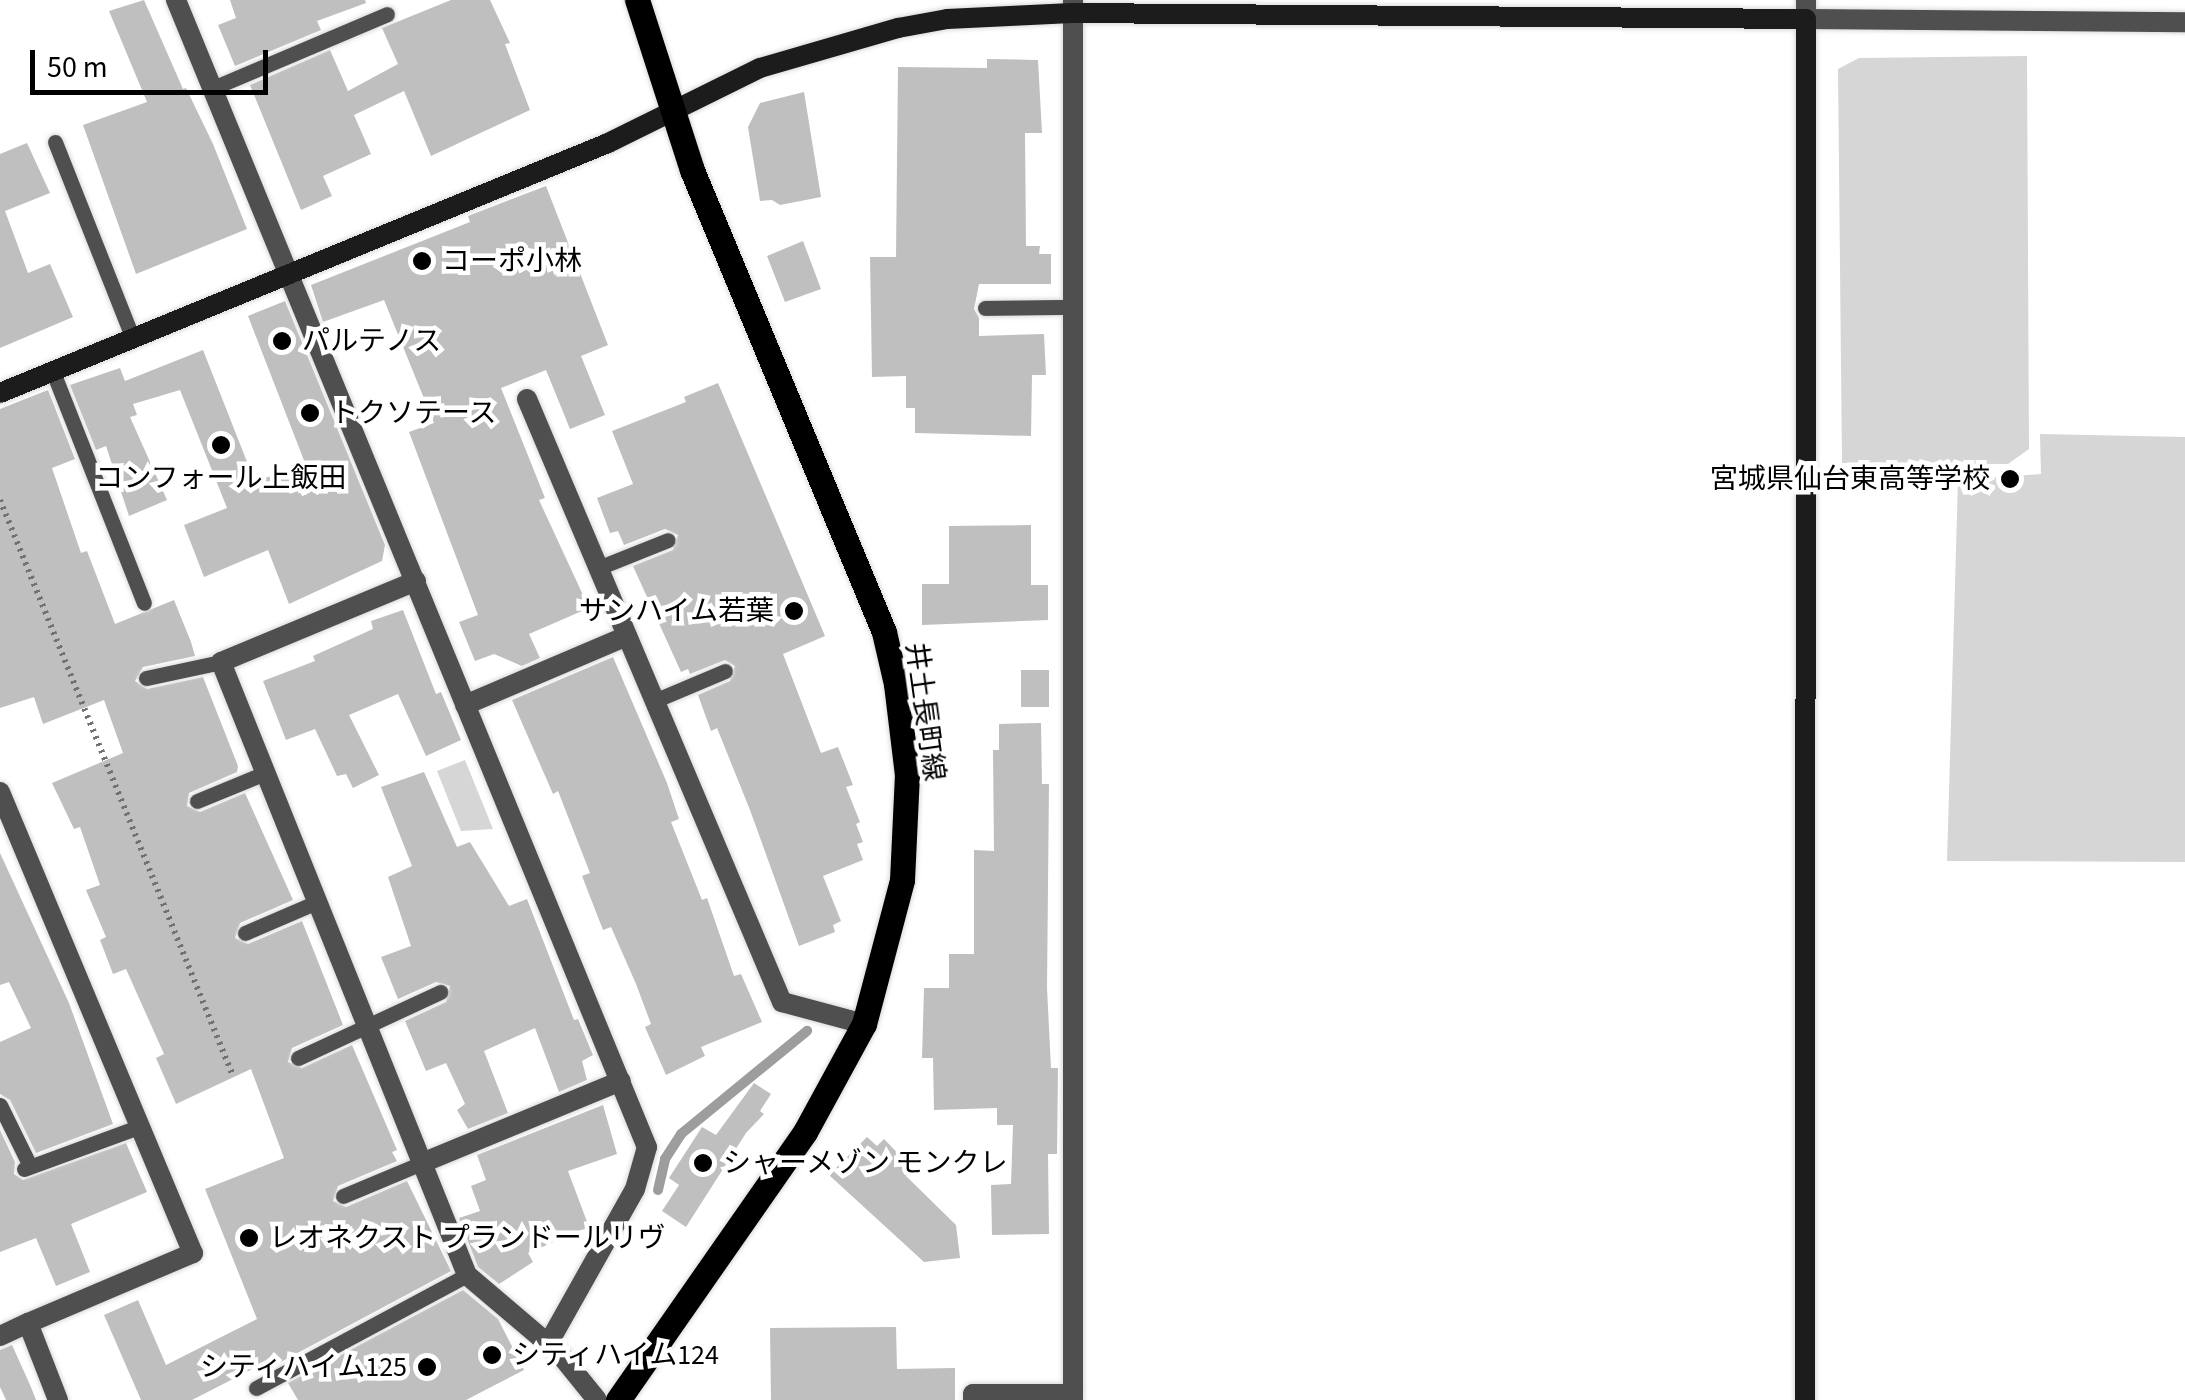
<!DOCTYPE html>
<meta charset="utf-8">
<style>
body{margin:0}
#map{position:relative;width:2185px;height:1400px;overflow:hidden;background:#fff;font-family:"Source Sans 3","Noto Sans JP",sans-serif}
div>[style]{position:absolute}
.green>*{inset:0;background:#d6d6d6}
.stream>*{height:10px;margin:-5px;padding:0 5px;transform-origin:5px;border-radius:5px;background:#9d9d9d}
.building>*{inset:0;background:#bfbfbf}
.path>*{height:6px;margin-top:-3px;transform-origin:0;background:repeating-linear-gradient(90deg,#717171 0 2.5px,transparent 0 7.5px)}
.roads{filter:drop-shadow(0 0 2px #dbdbdb) drop-shadow(0 0 2px #dbdbdb)}
.lane>*{height:15px;margin:-7.5px;padding:0 7.5px;transform-origin:7.5px;border-radius:7.5px;background:#4f4f4f}
.street>*{height:20px;margin:-10px;padding:0 10px;transform-origin:10px;border-radius:10px;background:#4f4f4f}
.secondary>*{height:20px;margin:-10px;padding:0 10px;transform-origin:10px;border-radius:10px;background:#1c1c1c}
.primary>*{height:25px;margin:-12.5px;padding:0 12.5px;transform-origin:12.5px;border-radius:12.5px;background:#000}
.dots>*{width:28px;height:28px;translate:-50% -50%;box-sizing:border-box;border:5px solid #fff;border-radius:50%}
span{translate:-50% -50%;white-space:nowrap;text-align:center;line-height:1.15;-webkit-text-stroke:9px #fff;paint-order:stroke}
.poi-label{font-size:28px;color:#000}
.left{translate:0 -50%;text-align:left}
.right{translate:-100% -50%;text-align:right}
.street-label{font-size:28px;color:#000}
.scale{position:absolute;left:30px;top:50px;width:238px;height:45px;box-sizing:border-box;border:5px solid #000;border-top:0;padding-left:12px;font-size:30px;line-height:35px;white-space:nowrap;color:#000;-webkit-text-stroke:8px #fff;paint-order:stroke}
</style>
<div id="map">
<div class="green">
<i style="clip-path:polygon(2027px 56px,2029px 449px,2008px 464px,1842px 463px,1838px 69px,1859px 58px)"></i>
<i style="clip-path:polygon(2040px 434px,2185px 437px,2185px 862px,1947px 861px,1958px 480px,2041px 474px)"></i>
<i style="clip-path:polygon(465px 760px,493px 829px,461px 831px,437px 771px)"></i>
</div>
<div class="stream">
<i style="left:658px;top:1190px;width:32px;rotate:-77deg"></i>
<i style="left:665px;top:1159px;width:30px;rotate:-57deg"></i>
<i style="left:681px;top:1134px;width:163px;rotate:-39.3deg"></i>
</div>
<div class="building">
<i style="clip-path:polygon(144px 0,183px 89px,186px 88px,213px 144px,247px 229px,136px 274px,83px 125px,147px 102px,109px 11px)"></i>
<i style="clip-path:polygon(230px 0,365px 0,366px 3px,317px 21px,321px 30px,235px 66px,218px 25px,236px 18px)"></i>
<i style="clip-path:polygon(451px 0,490px 0,510px 43px,505px 44px,530px 110px,431px 156px,404px 91px,354px 115px,371px 154px,323px 176px,332px 196px,301px 210px,250px 85px,330px 50px,348px 91px,398px 64px,382px 28px)"></i>
<i style="clip-path:polygon(987px 59px,1038px 60px,1042px 133px,1025px 133px,1026px 246px,1040px 246px,1039px 254px,1051px 254px,1051px 284px,979px 284px,974px 309px,979px 318px,979px 336px,1044px 334px,1046px 375px,1032px 375px,1031px 436px,915px 433px,915px 408px,906px 408px,906px 376px,872px 377px,870px 257px,896px 257px,898px 67px,987px 68px)"></i>
<i style="clip-path:polygon(804px 92px,821px 197px,780px 205px,772px 200px,760px 201px,748px 127px,760px 103px)"></i>
<i style="clip-path:polygon(27px 143px,50px 193px,5px 211px,28px 273px,50px 264px,73px 317px,0 348px,0 154px)"></i>
<i style="clip-path:polygon(546px 186px,608px 345px,581px 356px,605px 415px,570px 429px,546px 370px,501px 388px,545px 498px,539px 500px,589px 608px,529px 634px,540px 658px,522px 666px,494px 654px,475px 661px,459px 622px,478px 615px,409px 432px,434px 423px,384px 300px,323px 322px,311px 285px,470px 222px,468px 216px)"></i>
<i style="clip-path:polygon(803px 241px,821px 289px,785px 302px,767px 256px)"></i>
<i style="clip-path:polygon(285px 301px,385px 545px,382px 561px,289px 604px,268px 550px,204px 577px,184px 525px,227px 508px,180px 390px,133px 404px,137px 415px,130px 417px,167px 500px,129px 516px,106px 446px,96px 450px,70px 385px,120px 368px,125px 381px,203px 350px,255px 482px,305px 463px,248px 316px)"></i>
<i style="clip-path:polygon(718px 383px,825px 636px,783px 654px,821px 753px,838px 747px,853px 785px,846px 787px,860px 822px,856px 824px,863px 842px,857px 844px,863px 860px,823px 876px,841px 921px,833px 925px,835px 932px,799px 946px,750px 810px,717px 728px,711px 731px,698px 695px,730px 681px,735px 666px,725px 660px,690px 674px,688px 669px,681px 672px,633px 566px,673px 550px,678px 535px,665px 529px,624px 545px,618px 531px,610px 533px,597px 498px,633px 484px,612px 431px,686px 402px,684px 397px)"></i>
<i style="clip-path:polygon(48px 390px,75px 459px,52px 468px,81px 553px,87px 551px,115px 624px,174px 600px,191px 642px,195px 656px,143px 667px,135px 681px,147px 689px,203px 677px,238px 766px,237px 772px,189px 793px,187px 806px,200px 812px,245px 793px,293px 900px,240px 923px,235px 938px,248px 944px,302px 921px,343px 1025px,292px 1048px,288px 1062px,302px 1068px,352px 1045px,397px 1150px,392px 1152px,397px 1161px,338px 1186px,333px 1201px,346px 1207px,407px 1181px,451px 1271px,277px 1364px,274px 1358px,192px 1400px,141px 1400px,104px 1315px,138px 1300px,166px 1365px,257px 1319px,205px 1189px,284px 1158px,251px 1069px,176px 1104px,156px 1058px,164px 1054px,126px 969px,113px 974px,100px 940px,106px 937px,86px 890px,100px 885px,80px 827px,74px 829px,52px 783px,123px 753px,104px 700px,43px 724px,34px 697px,0 708px,0 409px)"></i>
<i style="clip-path:polygon(1031px 525px,1031px 585px,1048px 585px,1048px 620px,922px 625px,922px 584px,949px 584px,949px 526px)"></i>
<i style="clip-path:polygon(403px 610px,436px 694px,441px 692px,461px 740px,426px 756px,398px 694px,349px 715px,379px 775px,353px 788px,346px 774px,337px 776px,315px 729px,286px 740px,263px 681px,315px 661px,313px 656px,373px 629px,371px 621px)"></i>
<i style="clip-path:polygon(613px 657px,667px 783px,679px 819px,671px 822px,702px 900px,707px 898px,734px 976px,741px 974px,762px 1022px,701px 1047px,705px 1056px,666px 1075px,645px 1027px,651px 1024px,636px 984px,611px 927px,603px 930px,582px 876px,590px 873px,558px 791px,553px 794px,512px 700px)"></i>
<i style="clip-path:polygon(1021px 670px,1049px 670px,1049px 707px,1021px 707px)"></i>
<i style="clip-path:polygon(1041px 723px,1042px 784px,1049px 784px,1047px 988px,1051px 1068px,1058px 1068px,1057px 1154px,1048px 1154px,1049px 1234px,992px 1235px,991px 1185px,1011px 1184px,1013px 1125px,997px 1125px,997px 1108px,934px 1110px,933px 1058px,922px 1058px,924px 988px,949px 988px,949px 954px,974px 954px,974px 850px,994px 851px,993px 750px,999px 750px,999px 724px)"></i>
<i style="clip-path:polygon(424px 772px,457px 847px,470px 842px,509px 906px,527px 899px,574px 1020px,578px 1019px,593px 1055px,582px 1061px,587px 1080px,559px 1092px,535px 1028px,484px 1051px,508px 1113px,468px 1129px,457px 1110px,465px 1104px,446px 1063px,426px 1071px,405px 1021px,446px 1002px,450px 986px,436px 982px,398px 999px,381px 957px,411px 946px,388px 877px,412px 866px,381px 787px)"></i>
<i style="clip-path:polygon(0 853px,69px 1003px,113px 1124px,36px 1153px,10px 1100px,0 1094px,0 1042px,31px 1028px,9px 982px,0 985px)"></i>
<i style="clip-path:polygon(754px 1083px,771px 1094px,760px 1111px,764px 1114px,746px 1133px,686px 1227px,662px 1211px,679px 1185px,669px 1178px,702px 1127px,716px 1135px)"></i>
<i style="clip-path:polygon(603px 1105px,617px 1154px,568px 1171px,589px 1227px,528px 1253px,533px 1262px,499px 1284px,478px 1267px,459px 1218px,480px 1211px,471px 1186px,486px 1180px,477px 1155px)"></i>
<i style="clip-path:polygon(0 1130px,15px 1162px,14px 1174px,23px 1180px,126px 1143px,147px 1192px,71px 1224px,90px 1272px,56px 1286px,36px 1238px,0 1252px)"></i>
<i style="clip-path:polygon(867px 1137px,877px 1146px,884px 1139px,913px 1169px,906px 1176px,956px 1225px,960px 1258px,924px 1262px,829px 1175px)"></i>
<i style="clip-path:polygon(463px 1290px,498px 1319px,524px 1370px,466px 1400px,298px 1400px,288px 1383px)"></i>
<i style="clip-path:polygon(896px 1327px,897px 1369px,955px 1368px,955px 1400px,771px 1400px,770px 1328px)"></i>
<i style="clip-path:polygon(12px 1345px,31px 1387px,36px 1400px,6px 1400px,0 1387px,0 1350px)"></i>
</div>
<div class="path">
<i style="left:0;top:500px;width:621px;rotate:67.98deg"></i>
</div>
<div class="roads">
<div class="lane">
<i style="left:213px;top:88px;width:189px;rotate:-23deg"></i>
<i style="left:55px;top:142px;width:212px;rotate:68.4deg"></i>
<i style="left:985px;top:308px;width:88px;rotate:-0.7deg"></i>
<i style="left:53px;top:372px;width:248px;rotate:68.5deg"></i>
<i style="left:598px;top:568px;width:75px;rotate:-21.8deg"></i>
<i style="left:146px;top:678px;width:77px;rotate:-12deg"></i>
<i style="left:654px;top:701px;width:77px;rotate:-22.9deg"></i>
<i style="left:197px;top:801px;width:74px;rotate:-22.4deg"></i>
<i style="left:245px;top:933px;width:78px;rotate:-23.3deg"></i>
<i style="left:298px;top:1058px;width:157px;rotate:-24.9deg"></i>
<i style="left:0;top:1105px;width:68px;rotate:63.8deg"></i>
<i style="left:24px;top:1169px;width:125px;rotate:-20.2deg"></i>
<i style="left:343px;top:1196px;width:86px;rotate:-22.7deg"></i>
<i style="left:256px;top:1388px;width:239px;rotate:-28.2deg"></i>
</div>
<div class="street">
<i style="left:176px;top:0;width:1240px;rotate:67.68deg"></i>
<i style="left:647px;top:1147px;width:44px;rotate:105.9deg"></i>
<i style="left:635px;top:1189px;width:178px;rotate:119.3deg"></i>
<i style="left:1073px;top:0;width:1400px;rotate:90deg"></i>
<i style="left:1806px;top:0;width:19px;rotate:90deg"></i>
<i style="left:1806px;top:19px;width:379px;rotate:0.5deg"></i>
<i style="left:527px;top:399px;width:655px;rotate:67.08deg"></i>
<i style="left:782px;top:1002px;width:85px;rotate:15deg"></i>
<i style="left:416px;top:581px;width:211px;rotate:157.4deg"></i>
<i style="left:221px;top:662px;width:661px;rotate:68.13deg"></i>
<i style="left:467px;top:1275px;width:121px;rotate:40.3deg"></i>
<i style="left:559px;top:1353px;width:60px;rotate:51deg"></i>
<i style="left:465px;top:705px;width:176px;rotate:-23.1deg"></i>
<i style="left:0;top:792px;width:500px;rotate:67.3deg"></i>
<i style="left:193px;top:1253px;width:179px;rotate:157deg"></i>
<i style="left:422px;top:1163px;width:215px;rotate:-22.4deg"></i>
<i style="left:0;top:1336px;width:31px;rotate:-25deg"></i>
<i style="left:28px;top:1323px;width:83px;rotate:68.7deg"></i>
<i style="left:973px;top:1400px;width:6px;rotate:-90deg"></i>
<i style="left:973px;top:1394px;width:100px"></i>
</div>
<div class="secondary">
<i style="left:0;top:393px;width:657px;rotate:-22.35deg"></i>
<i style="left:608px;top:143px;width:169px;rotate:-26.3deg"></i>
<i style="left:760px;top:68px;width:144px;rotate:-16.2deg"></i>
<i style="left:898px;top:28px;width:50px;rotate:-10.4deg"></i>
<i style="left:947px;top:19px;width:125px;rotate:-2.7deg"></i>
<i style="left:1072px;top:13px;width:734px;rotate:0.47deg"></i>
<i style="left:1806px;top:19px;width:1381px;rotate:90.04deg"></i>
</div>
<div class="primary">
<i style="left:618px;top:1400px;width:327px;rotate:-55.1deg"></i>
<i style="left:805px;top:1132px;width:123px;rotate:-61.4deg"></i>
<i style="left:864px;top:1024px;width:149px;rotate:-75.2deg"></i>
<i style="left:902px;top:880px;width:105px;rotate:-87.3deg"></i>
<i style="left:907px;top:775px;width:92px;rotate:-96.9deg"></i>
<i style="left:896px;top:684px;width:53px;rotate:-103deg"></i>
<i style="left:884px;top:632px;width:500px;rotate:-112.57deg"></i>
<i style="left:692px;top:170px;width:179px;rotate:-107.9deg"></i>
</div>
</div>
<div class="dots">
<i style="left:422px;top:261px;background:#000"></i>
<i style="left:282px;top:341px;background:#000"></i>
<i style="left:310px;top:413px;background:#000"></i>
<i style="left:221px;top:445px;background:#000"></i>
<i style="left:2010px;top:479px;background:#000"></i>
<i style="left:794px;top:611px;background:#000"></i>
<i style="left:703px;top:1163px;background:#000"></i>
<i style="left:249px;top:1238px;background:#000"></i>
<i style="left:492px;top:1355px;background:#000"></i>
<i style="left:427px;top:1367px;background:#000"></i>
</div>
<div class="poi-label">
<span class="left" style="left:442px;top:261px">コーポ小林</span>
<span class="left" style="left:302px;top:341px">パルテノス</span>
<span class="left" style="left:330px;top:413px">トクソテース</span>
<span style="left:221px;top:478px">コンフォール上飯田</span>
<span class="right" style="left:1990px;top:479px">宮城県仙台東高等学校</span>
<span class="right" style="left:774px;top:611px">サンハイム若葉</span>
<span class="left" style="left:723px;top:1163px">シャーメゾン モンクレ</span>
<span class="left" style="left:269px;top:1238px">レオネクスト プランドールリヴ</span>
<span class="left" style="left:512px;top:1355px">シティハイム124</span>
<span class="right" style="left:407px;top:1367px">シティハイム125</span>
</div>
<div class="street-label">
<span style="left:925px;top:712px;rotate:82deg">井土長町線</span>
</div>
<div class="scale">50 m</div>
</div>
